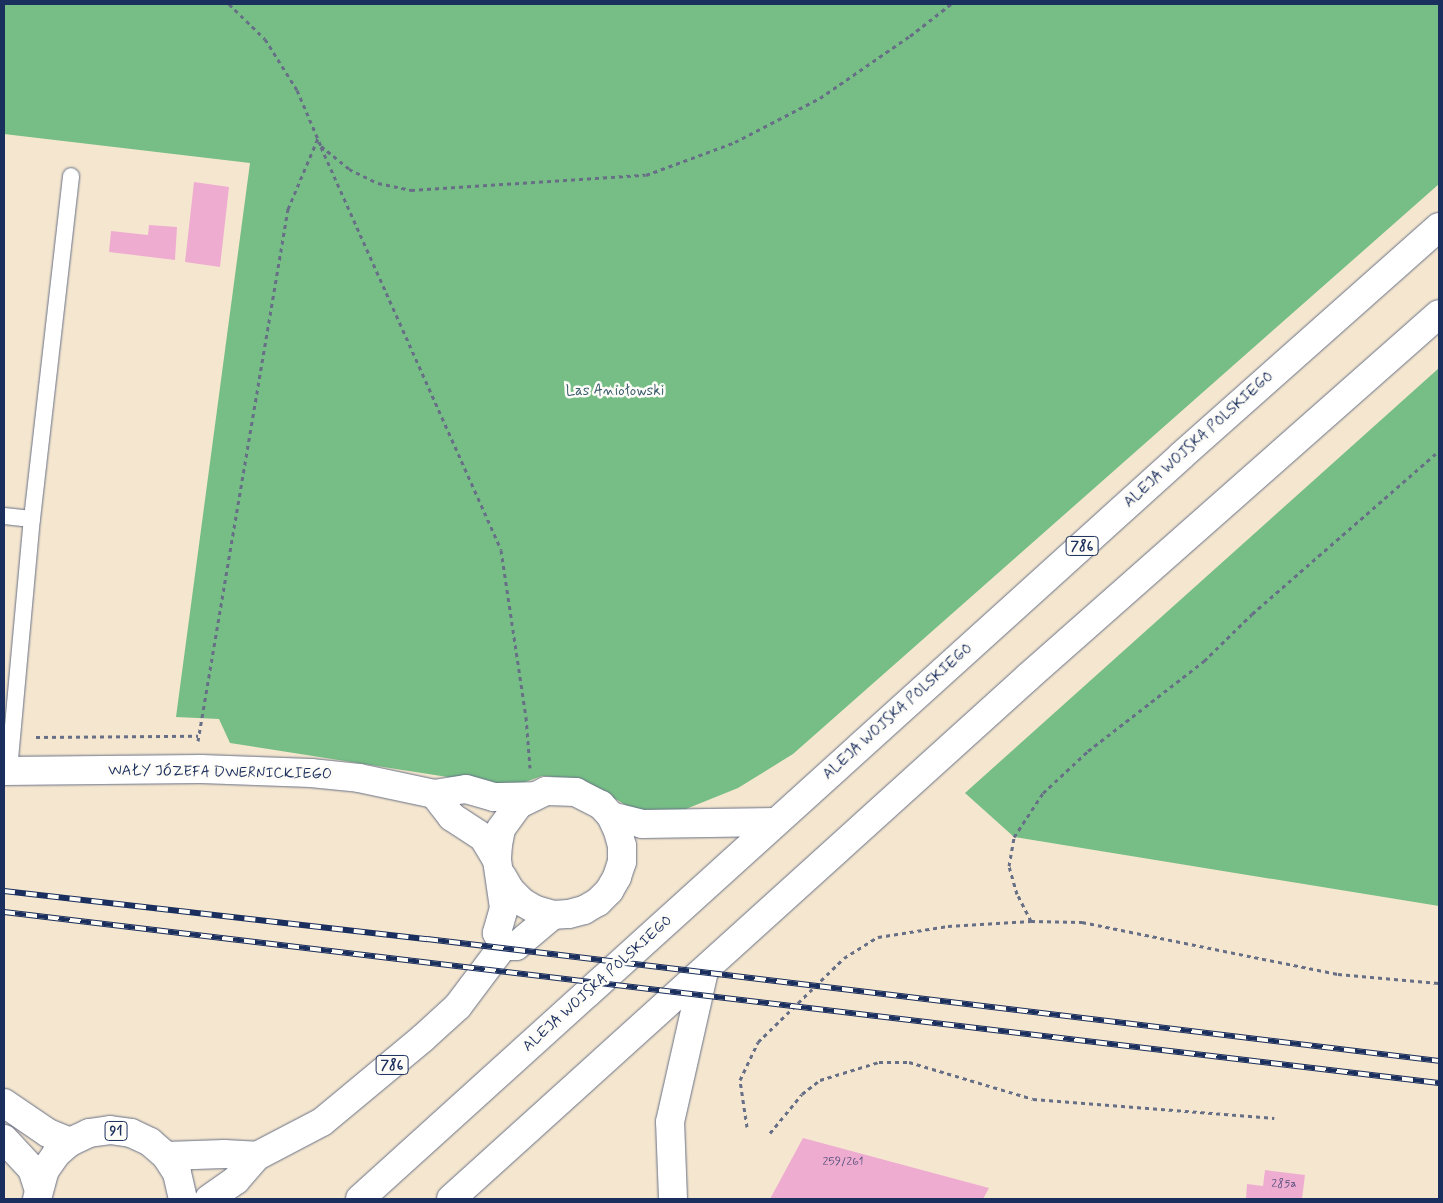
<!DOCTYPE html>
<meta charset="utf-8">
<style>
body{margin:0}
#map{position:relative;width:1443px;height:1203px;overflow:hidden;background:#f5e7cf;font-family:Mynerve,sans-serif}
div>[style]{position:absolute}
.forest>*{inset:0;background:#76be85}
.building>*{inset:0;background:#eeacd0}
.path>*{height:3px;margin-top:-1.5px;transform-origin:0;background:repeating-linear-gradient(90deg,#676f86 0 4px,transparent 0 8px)}
.roads{filter:drop-shadow(0 0 1px #676f86) drop-shadow(0 0 1px #676f86)}
.service>*{height:16px;margin:-8px;padding:0 8px;transform-origin:8px;border-radius:8px;background:#fff}
.tertiary>*{height:28px;margin:-14px;padding:0 14px;transform-origin:14px;border-radius:14px;background:#fff}
.primary>*{height:28px;margin:-14px;padding:0 14px;transform-origin:14px;border-radius:14px;background:#fff}
.rail>*{height:5.5px;margin-top:-2.75px;transform-origin:0;background:repeating-linear-gradient(90deg,#fdfcf7 0 11px,#1b2f5e 0 22px);box-sizing:border-box;border-block:1px solid #1b2f5e}
span{translate:-50% -50%;white-space:nowrap;text-align:center;line-height:1.15;-webkit-text-stroke:5px #fdfcf7;paint-order:stroke}
.number-label{font-size:12px;color:#504e7a}
.number-label span{-webkit-text-stroke-width:0}
.shield-label span{padding:1px 4px;background:#fdfcf7;border:1px solid;border-radius:4px;-webkit-text-stroke-width:0}
.shield-label{font-size:14px;color:#1b2f5e;font-weight:700}
.park-label{font-size:15px;color:#395b6e}
.street-label{font-size:15px;color:#1b2f5e}
.frame{position:absolute;inset:0;border:5px solid #1b2f5e;pointer-events:none}
</style>
<div id="map">
<div class="forest">
<i style="clip-path:polygon(4px 4px,1439px 4px,1439px 184px,793px 754px,738px 788px,681px 811px,652px 814px,629px 807px,582px 779px,542px 776px,511px 787px,230px 743px,219px 719px,176px 717px,250px 163px,4px 134px)"></i>
<i style="clip-path:polygon(1439px 368px,1439px 906px,1014px 837px,965px 793px)"></i>
</div>
<div class="building">
<i style="clip-path:polygon(194px 182px,229px 187px,220px 267px,185px 262px)"></i>
<i style="clip-path:polygon(149px 225px,177px 227px,175px 260px,109px 252px,111px 231px,148px 235px)"></i>
<i style="clip-path:polygon(803px 1138px,989px 1188px,983px 1199px,770px 1199px)"></i>
<i style="clip-path:polygon(1265px 1170px,1305px 1175px,1302px 1199px,1246px 1199px,1247px 1184px,1263px 1186px)"></i>
</div>
<div class="path">
<i style="left:229px;top:4px;width:50px;rotate:44.2deg"></i>
<i style="left:265px;top:39px;width:60px;rotate:57.9deg"></i>
<i style="left:297px;top:90px;width:61px;rotate:66.8deg"></i>
<i style="left:321px;top:146px;width:36px;rotate:39deg"></i>
<i style="left:349px;top:169px;width:32px;rotate:26deg"></i>
<i style="left:378px;top:183px;width:34px;rotate:12deg"></i>
<i style="left:411px;top:190px;width:235px;rotate:-3.7deg"></i>
<i style="left:646px;top:175px;width:95px;rotate:-20.3deg"></i>
<i style="left:735px;top:142px;width:96px;rotate:-27.4deg"></i>
<i style="left:820px;top:98px;width:109px;rotate:-34.6deg"></i>
<i style="left:910px;top:36px;width:52px;rotate:-38deg"></i>
<i style="left:321px;top:147px;width:441px;rotate:65.9deg"></i>
<i style="left:501px;top:550px;width:169px;rotate:81.5deg"></i>
<i style="left:526px;top:717px;width:51px;rotate:85.5deg"></i>
<i style="left:36px;top:737px;width:162px;rotate:-0.4deg"></i>
<i style="left:198px;top:741px;width:540px;rotate:-80.4deg"></i>
<i style="left:288px;top:209px;width:77px;rotate:-67.1deg"></i>
<i style="left:1031px;top:921px;width:30px;rotate:-117deg"></i>
<i style="left:1017px;top:894px;width:29px;rotate:-106deg"></i>
<i style="left:1009px;top:866px;width:29px;rotate:-80deg"></i>
<i style="left:1014px;top:837px;width:53px;rotate:-56.6deg"></i>
<i style="left:1043px;top:793px;width:62px;rotate:-43deg"></i>
<i style="left:1088px;top:751px;width:147px;rotate:-37.8deg"></i>
<i style="left:1204px;top:661px;width:67px;rotate:-44.4deg"></i>
<i style="left:1252px;top:614px;width:248px;rotate:-41.1deg"></i>
<i style="left:747px;top:1127px;width:48px;rotate:-98.5deg"></i>
<i style="left:740px;top:1080px;width:42px;rotate:-64.7deg"></i>
<i style="left:758px;top:1042px;width:120px;rotate:-44.3deg"></i>
<i style="left:844px;top:958px;width:40px;rotate:-32deg"></i>
<i style="left:878px;top:937px;width:71px;rotate:-8.9deg"></i>
<i style="left:948px;top:926px;width:83px;rotate:-3.4deg"></i>
<i style="left:1031px;top:921px;width:51px;rotate:1.1deg"></i>
<i style="left:1082px;top:922px;width:261px;rotate:11.5deg"></i>
<i style="left:1338px;top:974px;width:101px;rotate:5.1deg"></i>
<i style="left:770px;top:1133px;width:50px;rotate:-50.6deg"></i>
<i style="left:802px;top:1094px;width:23px;rotate:-38deg"></i>
<i style="left:820px;top:1080px;width:62px;rotate:-17deg"></i>
<i style="left:879px;top:1062px;width:30px"></i>
<i style="left:909px;top:1062px;width:129px;rotate:16.6deg"></i>
<i style="left:1033px;top:1099px;width:242px;rotate:4.5deg"></i>
</div>
<div class="roads">
<div class="service">
<i style="left:4px;top:516px;width:28px;rotate:6deg"></i>
<i style="left:9px;top:770px;width:252px;rotate:-84.8deg"></i>
<i style="left:32px;top:519px;width:345px;rotate:-83.5deg"></i>
</div>
<div class="tertiary">
<i style="left:4px;top:771px;width:197px;rotate:-0.6deg"></i>
<i style="left:201px;top:769px;width:110px;rotate:2.1deg"></i>
<i style="left:311px;top:773px;width:48px;rotate:5.9deg"></i>
<i style="left:359px;top:778px;width:77px;rotate:12deg"></i>
<i style="left:434px;top:794px;width:32px;rotate:-9deg"></i>
<i style="left:466px;top:789px;width:29px;rotate:16deg"></i>
<i style="left:494px;top:797px;width:39px;rotate:-1deg"></i>
<i style="left:434px;top:794px;width:29px;rotate:52deg"></i>
<i style="left:452px;top:817px;width:37px;rotate:33deg"></i>
<i style="left:483px;top:837px;width:27px;rotate:59deg"></i>
</div>
<div class="primary">
<i style="left:611px;top:816px;width:32px;rotate:14deg"></i>
<i style="left:642px;top:824px;width:134px;rotate:-0.9deg"></i>
<i style="left:502px;top:876px;width:16px;rotate:60deg"></i>
<i style="left:510px;top:890px;width:17px;rotate:45deg"></i>
<i style="left:522px;top:902px;width:16px;rotate:30deg"></i>
<i style="left:536px;top:910px;width:18px;rotate:16deg"></i>
<i style="left:553px;top:915px;width:16px;rotate:-4deg"></i>
<i style="left:569px;top:914px;width:16px;rotate:-15deg"></i>
<i style="left:584px;top:910px;width:16px;rotate:-30deg"></i>
<i style="left:598px;top:902px;width:16px;rotate:-45deg"></i>
<i style="left:609px;top:891px;width:16px;rotate:-60deg"></i>
<i style="left:617px;top:877px;width:16px;rotate:-72deg"></i>
<i style="left:622px;top:862px;width:16px;rotate:-90deg"></i>
<i style="left:622px;top:846px;width:16px;rotate:-105deg"></i>
<i style="left:618px;top:831px;width:17px;rotate:-115deg"></i>
<i style="left:611px;top:816px;width:15px;rotate:-132deg"></i>
<i style="left:601px;top:805px;width:28px;rotate:-153deg"></i>
<i style="left:576px;top:792px;width:30px;rotate:-178deg"></i>
<i style="left:546px;top:791px;width:30px;rotate:154deg"></i>
<i style="left:519px;top:804px;width:31px;rotate:126deg"></i>
<i style="left:501px;top:829px;width:15px;rotate:101deg"></i>
<i style="left:498px;top:844px;width:16px;rotate:94deg"></i>
<i style="left:497px;top:860px;width:49px;rotate:81.7deg"></i>
<i style="left:504px;top:908px;width:26px;rotate:106deg"></i>
<i style="left:497px;top:933px;width:14px;rotate:65deg"></i>
<i style="left:503px;top:946px;width:13px"></i>
<i style="left:516px;top:946px;width:48px;rotate:-40deg"></i>
<i style="left:4px;top:1103px;width:53px;rotate:34.3deg"></i>
<i style="left:48px;top:1133px;width:24px;rotate:22deg"></i>
<i style="left:4px;top:1139px;width:41px;rotate:47deg"></i>
<i style="left:32px;top:1169px;width:20px;rotate:72deg"></i>
<i style="left:166px;top:1156px;width:58px;rotate:-2deg"></i>
<i style="left:224px;top:1154px;width:33px;rotate:3deg"></i>
<i style="left:37px;top:1199px;width:30px;rotate:-75deg"></i>
<i style="left:45px;top:1170px;width:19px;rotate:-55deg"></i>
<i style="left:56px;top:1154px;width:18px;rotate:-41deg"></i>
<i style="left:70px;top:1142px;width:21px;rotate:-25deg"></i>
<i style="left:89px;top:1133px;width:21px;rotate:-8deg"></i>
<i style="left:110px;top:1130px;width:21px;rotate:8deg"></i>
<i style="left:131px;top:1133px;width:21px;rotate:25deg"></i>
<i style="left:150px;top:1142px;width:21px;rotate:41deg"></i>
<i style="left:166px;top:1156px;width:20px;rotate:57deg"></i>
<i style="left:177px;top:1173px;width:27px;rotate:77deg"></i>
<i style="left:209px;top:1199px;width:33px;rotate:-35deg"></i>
<i style="left:236px;top:1180px;width:32px;rotate:-49deg"></i>
<i style="left:257px;top:1156px;width:73px;rotate:-27.6deg"></i>
<i style="left:322px;top:1122px;width:131px;rotate:-39.7deg"></i>
<i style="left:423px;top:1038px;width:47px;rotate:-42.4deg"></i>
<i style="left:458px;top:1006px;width:75px;rotate:-53.1deg"></i>
<i style="left:360px;top:1199px;width:1107px;rotate:-42.14deg"></i>
<i style="left:1181px;top:456px;width:345px;rotate:-41.6deg"></i>
<i style="left:451px;top:1199px;width:778px;rotate:-42.13deg"></i>
<i style="left:1028px;top:677px;width:548px;rotate:-41.45deg"></i>
<i style="left:673px;top:1199px;width:77px;rotate:-92.2deg"></i>
<i style="left:670px;top:1122px;width:155px;rotate:-77.3deg"></i>
</div>
</div>
<div class="rail">
<i style="left:4px;top:891px;width:426px;rotate:6.5deg"></i>
<i style="left:427px;top:939px;width:1019px;rotate:6.87deg"></i>
<i style="left:4px;top:912px;width:1445px;rotate:6.8deg"></i>
</div>
<div class="number-label">
<span style="left:843px;top:1163px">259/261</span>
<span style="left:1284px;top:1185px">285a</span>
</div>
<div class="shield-label">
<span style="left:1082px;top:546px">786</span>
<span style="left:392px;top:1065px">786</span>
<span style="left:116px;top:1131px">91</span>
</div>
<div class="park-label">
<span style="left:615px;top:392px">Las Aniołowski</span>
</div>
<div class="street-label">
<span style="left:1199px;top:440px;rotate:-42deg">ALEJA WOJSKA POLSKIEGO</span>
<span style="left:898px;top:712px;rotate:-42deg">ALEJA WOJSKA POLSKIEGO</span>
<span style="left:220px;top:773px;rotate:1deg">WAŁY JÓZEFA DWERNICKIEGO</span>
<span style="left:598px;top:984px;rotate:-42deg">ALEJA WOJSKA POLSKIEGO</span>
</div>
<div class="frame"></div>
</div>
